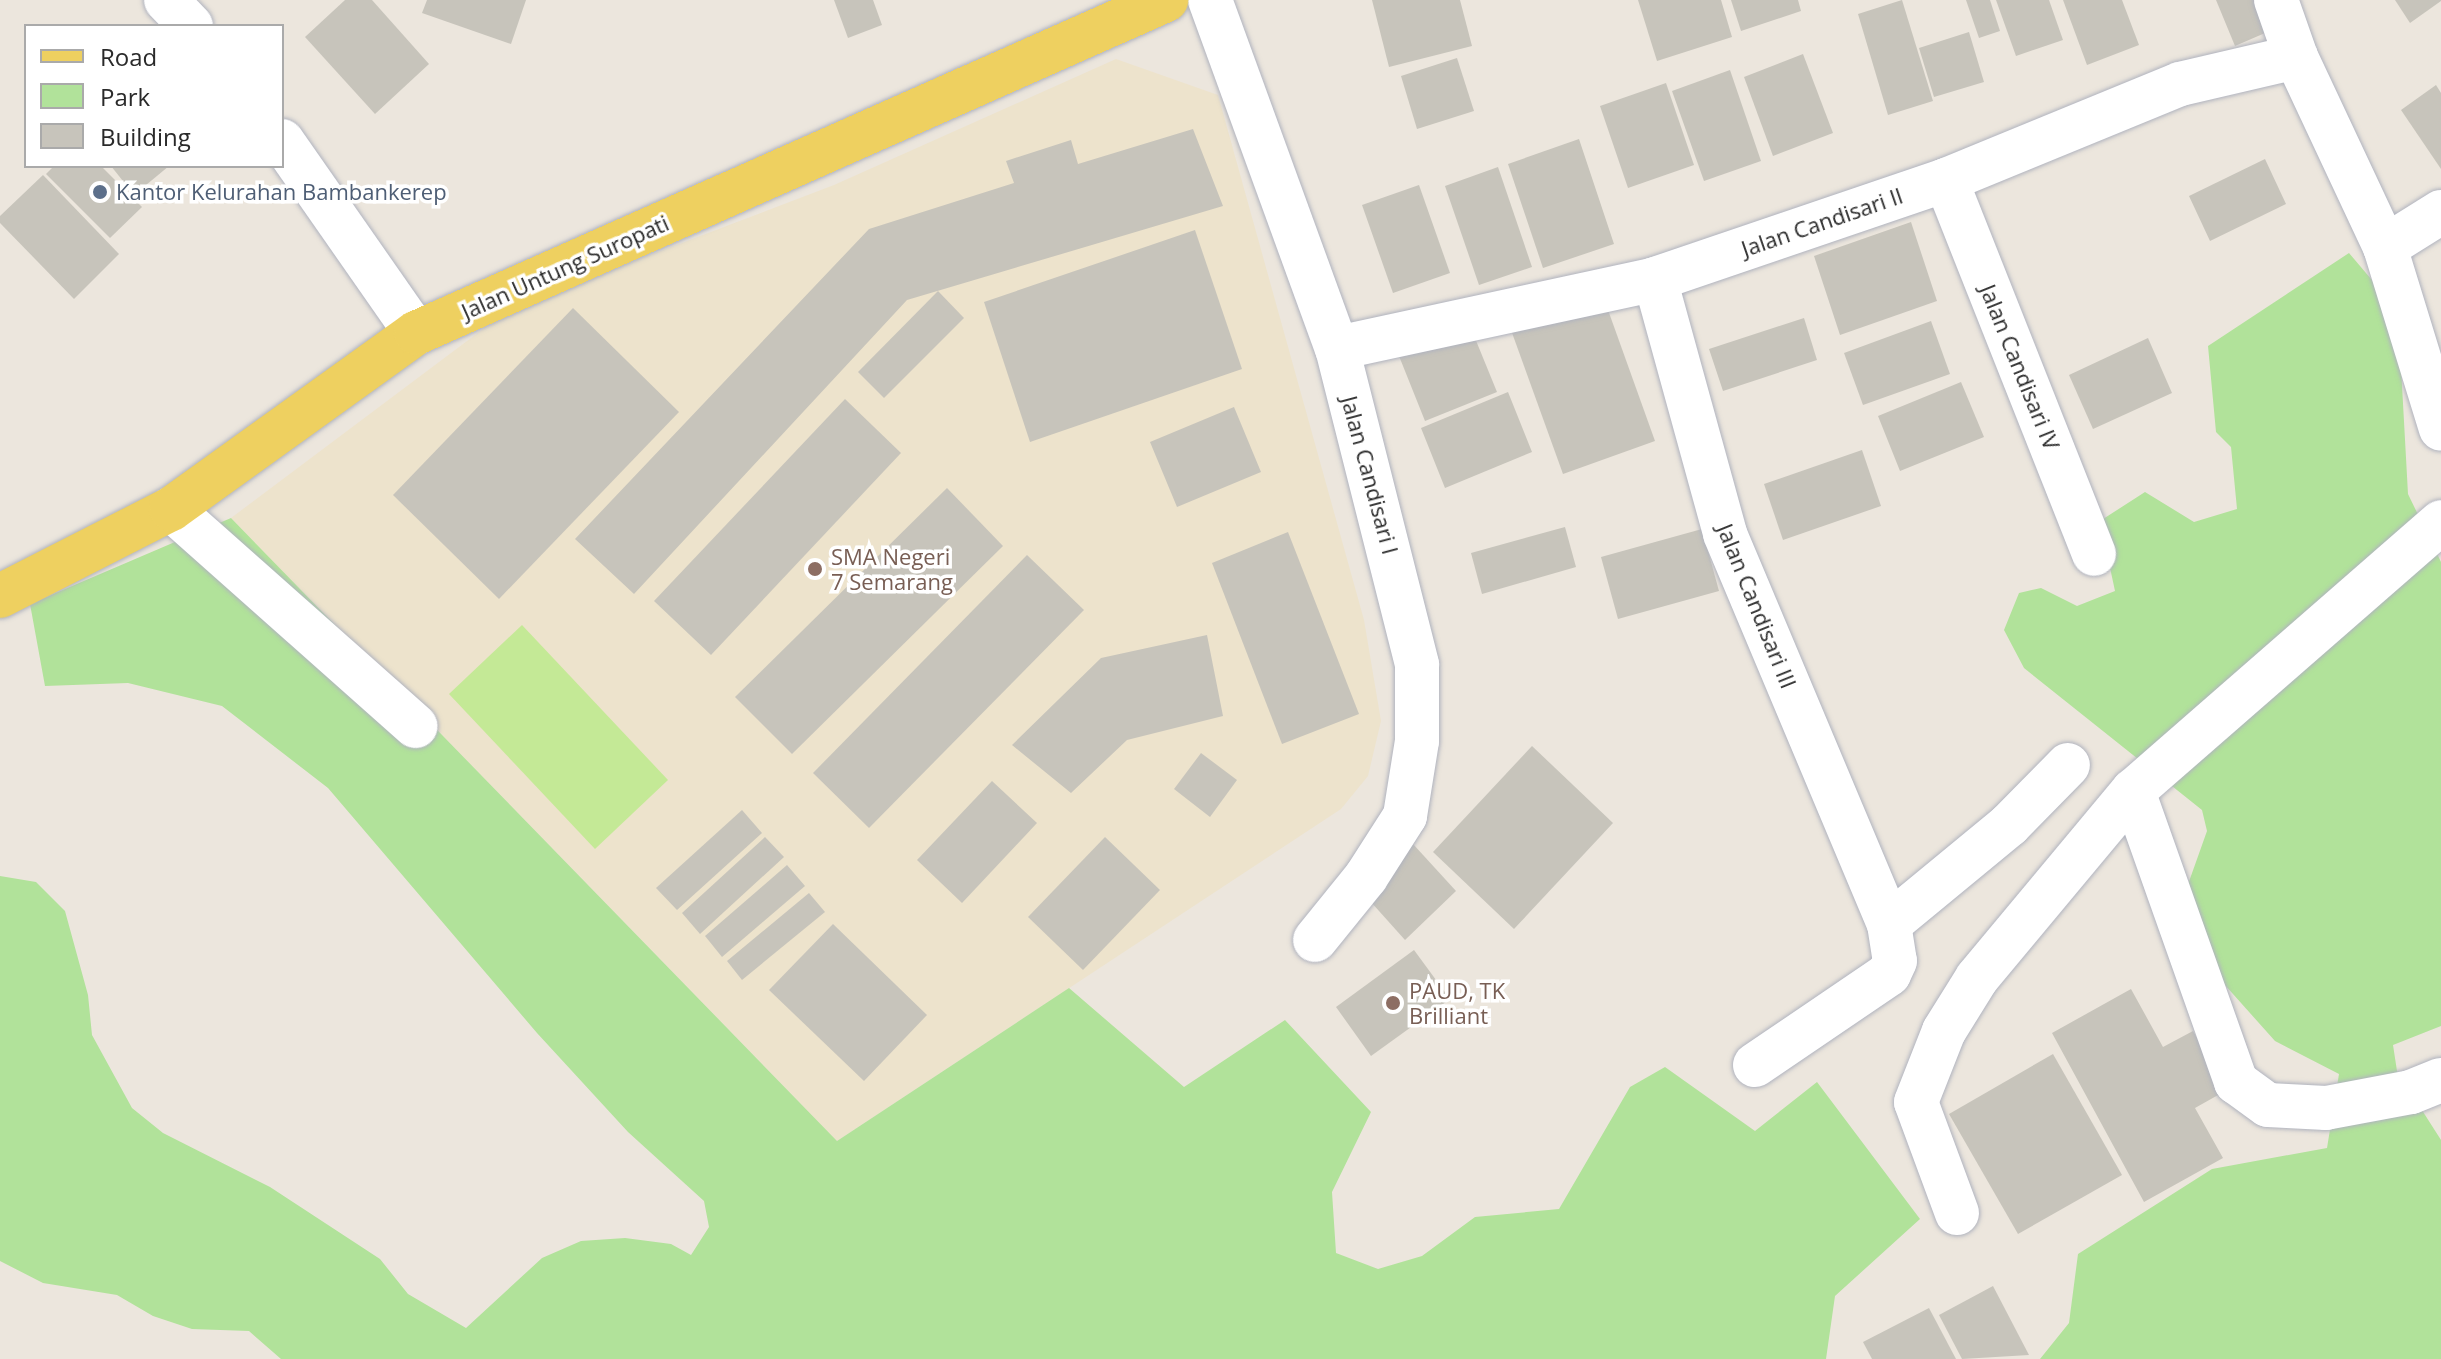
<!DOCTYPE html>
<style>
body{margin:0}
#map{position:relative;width:2441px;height:1359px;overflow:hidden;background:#ece6dd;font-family:"Open Sans",sans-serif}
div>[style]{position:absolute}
.education>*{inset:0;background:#ede3cc}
.green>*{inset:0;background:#b1e29a}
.pitch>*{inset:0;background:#c4e996}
.building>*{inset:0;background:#c7c4bb}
.roads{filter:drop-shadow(0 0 2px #b0b3be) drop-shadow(0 0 2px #b0b3be)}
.minor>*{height:44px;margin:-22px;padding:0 22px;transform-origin:22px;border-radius:22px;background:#fff}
.major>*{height:44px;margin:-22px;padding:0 22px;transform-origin:22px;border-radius:22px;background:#eed060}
.dots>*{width:22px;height:22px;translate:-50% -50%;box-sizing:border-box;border:4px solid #fff;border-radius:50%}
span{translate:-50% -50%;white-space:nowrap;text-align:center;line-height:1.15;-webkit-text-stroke:7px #fff;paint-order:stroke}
.service-label{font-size:22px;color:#4e5e75}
.left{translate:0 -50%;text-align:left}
.street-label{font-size:22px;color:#2a2a2a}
.education-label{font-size:22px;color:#785e54}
.legend{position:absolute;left:24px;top:24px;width:260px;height:144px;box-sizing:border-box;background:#fff;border:2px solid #aaa;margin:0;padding:10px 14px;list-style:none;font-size:24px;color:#2a2a2a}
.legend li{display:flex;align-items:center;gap:16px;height:40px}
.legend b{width:40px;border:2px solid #aaa}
</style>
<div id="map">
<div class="education">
<i style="clip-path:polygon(1116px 59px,1218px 95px,1364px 620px,1381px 721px,1368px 776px,1341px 809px,837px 1141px,231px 518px,511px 308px,834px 185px)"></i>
</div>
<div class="green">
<i style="clip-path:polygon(2349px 253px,2377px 286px,2400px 349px,2408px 494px,2441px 562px,2441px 1026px,2393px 1045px,2397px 1071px,2441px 1140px,2441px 1359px,2040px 1359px,2069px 1323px,2078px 1254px,2212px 1169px,2327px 1148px,2339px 1074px,2275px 1041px,2216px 975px,2186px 890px,2207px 831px,2202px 810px,2024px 668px,2004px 630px,2019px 593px,2041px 588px,2077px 606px,2115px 591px,2100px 521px,2145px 492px,2194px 522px,2237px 509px,2231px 447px,2216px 432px,2208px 346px)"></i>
<i style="clip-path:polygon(231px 518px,837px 1141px,1069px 988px,1184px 1087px,1285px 1020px,1371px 1112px,1332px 1192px,1336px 1253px,1378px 1269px,1422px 1256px,1475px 1217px,1559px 1209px,1630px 1087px,1665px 1067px,1755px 1131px,1817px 1082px,1920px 1219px,1835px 1296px,1826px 1359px,281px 1359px,249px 1331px,192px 1329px,153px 1316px,117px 1295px,43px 1283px,0 1261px,0 876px,36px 882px,65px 911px,88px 995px,92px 1035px,132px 1108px,163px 1133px,270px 1187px,380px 1259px,408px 1294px,466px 1328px,542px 1258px,581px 1241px,625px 1238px,671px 1244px,691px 1255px,709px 1227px,704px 1201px,628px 1132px,537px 1033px,328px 788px,222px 706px,128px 683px,45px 686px,30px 604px)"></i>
</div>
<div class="pitch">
<i style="clip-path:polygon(522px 625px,668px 780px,595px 849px,449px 694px)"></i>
</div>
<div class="building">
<i style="clip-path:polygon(345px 0,372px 0,429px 64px,375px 114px,305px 37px)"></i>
<i style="clip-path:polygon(427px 0,526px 0,511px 44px,422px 13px)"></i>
<i style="clip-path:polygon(834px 0,873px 0,882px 25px,848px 38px)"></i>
<i style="clip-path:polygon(1372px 0,1460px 0,1472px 46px,1389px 67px)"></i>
<i style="clip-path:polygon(1638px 0,1721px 0,1732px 37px,1657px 61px)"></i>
<i style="clip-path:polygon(1731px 0,1798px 0,1801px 11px,1741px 31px)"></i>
<i style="clip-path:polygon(1902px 0,1933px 101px,1888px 115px,1858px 14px)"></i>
<i style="clip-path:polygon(1966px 0,1990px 0,2000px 31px,1979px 38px)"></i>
<i style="clip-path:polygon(1996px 0,2049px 0,2063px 40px,2016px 56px)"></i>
<i style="clip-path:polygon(2063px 0,2122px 0,2139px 45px,2087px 65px)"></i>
<i style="clip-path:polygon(2216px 0,2259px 0,2272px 30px,2235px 46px)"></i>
<i style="clip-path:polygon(2395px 0,2441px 0,2441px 1px,2410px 23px)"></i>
<i style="clip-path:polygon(1969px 32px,1984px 82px,1934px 97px,1919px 48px)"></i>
<i style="clip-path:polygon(1803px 54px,1833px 133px,1773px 156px,1744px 77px)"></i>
<i style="clip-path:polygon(1457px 58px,1474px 111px,1417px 129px,1401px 76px)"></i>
<i style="clip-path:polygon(1730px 70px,1761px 161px,1704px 181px,1672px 91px)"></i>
<i style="clip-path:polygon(1666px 83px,1694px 165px,1628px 188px,1600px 106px)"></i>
<i style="clip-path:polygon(2436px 85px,2441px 93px,2441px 169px,2401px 110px)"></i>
<i style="clip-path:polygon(1193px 129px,1223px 206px,907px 300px,634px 594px,575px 539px,869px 229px,1014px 183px,1006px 161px,1071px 140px,1078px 164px)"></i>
<i style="clip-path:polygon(1579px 139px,1614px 244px,1543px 268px,1508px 164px)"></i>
<i style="clip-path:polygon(2265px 159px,2286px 204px,2210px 241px,2189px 196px)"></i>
<i style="clip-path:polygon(54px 166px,101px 166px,142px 207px,110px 238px,46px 174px)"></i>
<i style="clip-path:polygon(111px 166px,169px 166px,134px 195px)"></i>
<i style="clip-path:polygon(1498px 167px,1532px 267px,1479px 285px,1445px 186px)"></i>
<i style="clip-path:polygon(43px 175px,119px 254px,74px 299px,0 223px,0 216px)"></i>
<i style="clip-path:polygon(1419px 185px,1450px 273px,1393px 293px,1362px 205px)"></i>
<i style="clip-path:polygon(1911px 222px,1937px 301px,1840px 335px,1814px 256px)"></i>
<i style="clip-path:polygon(1195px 230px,1242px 369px,1030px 442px,984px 302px)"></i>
<i style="clip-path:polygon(938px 291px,964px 318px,884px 398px,858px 372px)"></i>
<i style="clip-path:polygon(1603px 296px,1655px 441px,1563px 474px,1511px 330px)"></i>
<i style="clip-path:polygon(573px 308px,679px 412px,499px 599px,393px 495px)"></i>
<i style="clip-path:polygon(1804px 318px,1817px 360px,1723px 391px,1709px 349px)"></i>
<i style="clip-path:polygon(1468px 321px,1497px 392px,1425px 421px,1397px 351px)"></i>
<i style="clip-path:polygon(1931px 321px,1950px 374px,1863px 405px,1844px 353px)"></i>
<i style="clip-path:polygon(2148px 338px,2172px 393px,2093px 429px,2069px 375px)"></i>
<i style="clip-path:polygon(1961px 382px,1984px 437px,1900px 471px,1878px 416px)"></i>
<i style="clip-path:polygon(1508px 392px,1532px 452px,1445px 488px,1421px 428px)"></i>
<i style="clip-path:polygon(845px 399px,901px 453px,711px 655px,654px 601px)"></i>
<i style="clip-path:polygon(1234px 407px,1261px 472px,1177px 507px,1150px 442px)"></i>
<i style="clip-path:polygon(1862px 450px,1881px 506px,1783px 540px,1764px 484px)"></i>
<i style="clip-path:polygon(947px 488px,1003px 546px,792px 754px,735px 697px)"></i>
<i style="clip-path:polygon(1565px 527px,1576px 567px,1482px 594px,1471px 553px)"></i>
<i style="clip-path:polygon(1702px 529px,1719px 591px,1618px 619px,1601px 557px)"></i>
<i style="clip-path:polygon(1288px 532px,1359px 714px,1282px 744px,1212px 563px)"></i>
<i style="clip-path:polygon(1027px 555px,1084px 610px,869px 828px,813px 773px)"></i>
<i style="clip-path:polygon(1207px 635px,1223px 716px,1127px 740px,1071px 793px,1012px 745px,1101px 658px)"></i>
<i style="clip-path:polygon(1532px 746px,1613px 823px,1514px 929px,1433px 852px)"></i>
<i style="clip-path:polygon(1201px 753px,1237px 780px,1210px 817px,1174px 789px)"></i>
<i style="clip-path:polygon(992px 781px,1037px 823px,962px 903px,917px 860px)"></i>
<i style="clip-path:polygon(742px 810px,762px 833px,677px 910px,656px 888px)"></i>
<i style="clip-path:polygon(765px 837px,784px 857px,700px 934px,682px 913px)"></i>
<i style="clip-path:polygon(1105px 837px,1160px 890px,1083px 970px,1028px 917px)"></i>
<i style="clip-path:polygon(1413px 844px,1456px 891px,1405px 940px,1362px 892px)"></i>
<i style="clip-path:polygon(787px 865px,805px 886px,722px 957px,705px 936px)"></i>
<i style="clip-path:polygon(809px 893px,825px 912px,742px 980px,727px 961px)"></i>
<i style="clip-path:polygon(833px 924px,927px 1015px,864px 1081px,769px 990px)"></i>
<i style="clip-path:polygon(1414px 950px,1450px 999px,1371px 1056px,1336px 1007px)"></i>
<i style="clip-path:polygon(2131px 989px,2163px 1047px,2193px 1031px,2227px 1090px,2195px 1108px,2223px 1158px,2144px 1202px,2052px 1033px)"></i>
<i style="clip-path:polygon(2053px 1054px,2122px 1175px,2018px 1234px,1949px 1114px)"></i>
<i style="clip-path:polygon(1993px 1286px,2029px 1355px,1962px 1359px,1939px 1315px)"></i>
<i style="clip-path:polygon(1929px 1308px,1956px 1359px,1872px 1359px,1863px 1342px)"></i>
</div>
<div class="roads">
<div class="minor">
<i style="left:166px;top:0;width:36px;rotate:46deg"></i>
<i style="left:1210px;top:0;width:370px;rotate:70deg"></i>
<i style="left:1337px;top:348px;width:327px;rotate:75.8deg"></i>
<i style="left:1417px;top:665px;width:76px;rotate:90deg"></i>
<i style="left:1417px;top:741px;width:76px;rotate:99.1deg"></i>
<i style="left:1405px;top:816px;width:72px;rotate:122.6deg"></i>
<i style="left:1366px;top:877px;width:81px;rotate:129deg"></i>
<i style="left:2276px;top:0;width:60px;rotate:70.7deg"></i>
<i style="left:2296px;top:57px;width:210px;rotate:64.9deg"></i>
<i style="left:2385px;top:247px;width:190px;rotate:72.9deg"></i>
<i style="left:282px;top:141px;width:234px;rotate:55.1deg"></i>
<i style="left:1946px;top:180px;width:402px;rotate:68.4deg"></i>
<i style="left:2385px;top:247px;width:66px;rotate:-32deg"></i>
<i style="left:1655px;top:279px;width:264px;rotate:74.6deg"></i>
<i style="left:1725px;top:534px;width:423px;rotate:67.2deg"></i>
<i style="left:1889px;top:924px;width:37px;rotate:81deg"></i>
<i style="left:1895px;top:961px;width:14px;rotate:115deg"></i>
<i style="left:1889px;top:974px;width:162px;rotate:145.8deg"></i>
<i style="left:1337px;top:348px;width:325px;rotate:-12.2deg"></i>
<i style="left:1655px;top:279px;width:307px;rotate:-18.8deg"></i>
<i style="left:1946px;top:180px;width:253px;rotate:-22.3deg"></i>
<i style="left:2180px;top:84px;width:119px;rotate:-13.1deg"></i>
<i style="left:171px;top:509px;width:327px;rotate:41.6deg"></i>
<i style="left:2133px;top:791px;width:309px;rotate:70.5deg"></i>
<i style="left:2236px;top:1082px;width:39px;rotate:36deg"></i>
<i style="left:2268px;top:1105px;width:58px;rotate:3deg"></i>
<i style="left:2326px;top:1108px;width:86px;rotate:-10.7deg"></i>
<i style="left:2411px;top:1092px;width:32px;rotate:-22deg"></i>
<i style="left:1889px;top:924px;width:156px;rotate:-39.5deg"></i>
<i style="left:2009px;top:825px;width:84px;rotate:-45.5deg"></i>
<i style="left:1957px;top:1213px;width:118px;rotate:-110.3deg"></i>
<i style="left:1916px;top:1102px;width:76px;rotate:-68.5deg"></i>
<i style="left:1944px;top:1031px;width:62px;rotate:-58.1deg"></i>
<i style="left:1977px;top:978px;width:244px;rotate:-50.2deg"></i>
<i style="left:2133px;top:791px;width:409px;rotate:-41.1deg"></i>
</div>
<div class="major">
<i style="left:0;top:596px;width:192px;rotate:-27deg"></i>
<i style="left:171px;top:509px;width:302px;rotate:-35.7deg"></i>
<i style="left:416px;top:333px;width:821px;rotate:-23.94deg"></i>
</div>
</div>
<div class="dots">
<i style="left:100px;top:192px;background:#5c6f8a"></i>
<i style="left:815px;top:569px;background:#8d6e63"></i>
<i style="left:1393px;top:1003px;background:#8d6e63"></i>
</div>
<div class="service-label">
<span class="left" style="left:116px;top:192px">Kantor Kelurahan Bambankerep</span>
</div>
<div class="street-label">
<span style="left:1822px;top:222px;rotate:-19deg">Jalan Candisari II</span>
<span style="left:565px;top:267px;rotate:-24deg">Jalan Untung Suropati</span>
<span style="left:2020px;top:367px;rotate:68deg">Jalan Candisari IV</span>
<span style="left:1370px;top:475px;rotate:75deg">Jalan Candisari I</span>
<span style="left:1757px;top:606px;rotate:68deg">Jalan Candisari III</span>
</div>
<div class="education-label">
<span class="left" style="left:831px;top:569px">SMA Negeri<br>7 Semarang</span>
<span class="left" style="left:1409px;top:1003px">PAUD, TK<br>Brilliant</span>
</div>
<ul class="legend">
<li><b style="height:10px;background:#eed060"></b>Road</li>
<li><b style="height:22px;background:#b1e29a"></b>Park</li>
<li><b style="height:22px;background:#c7c4bb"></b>Building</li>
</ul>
</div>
